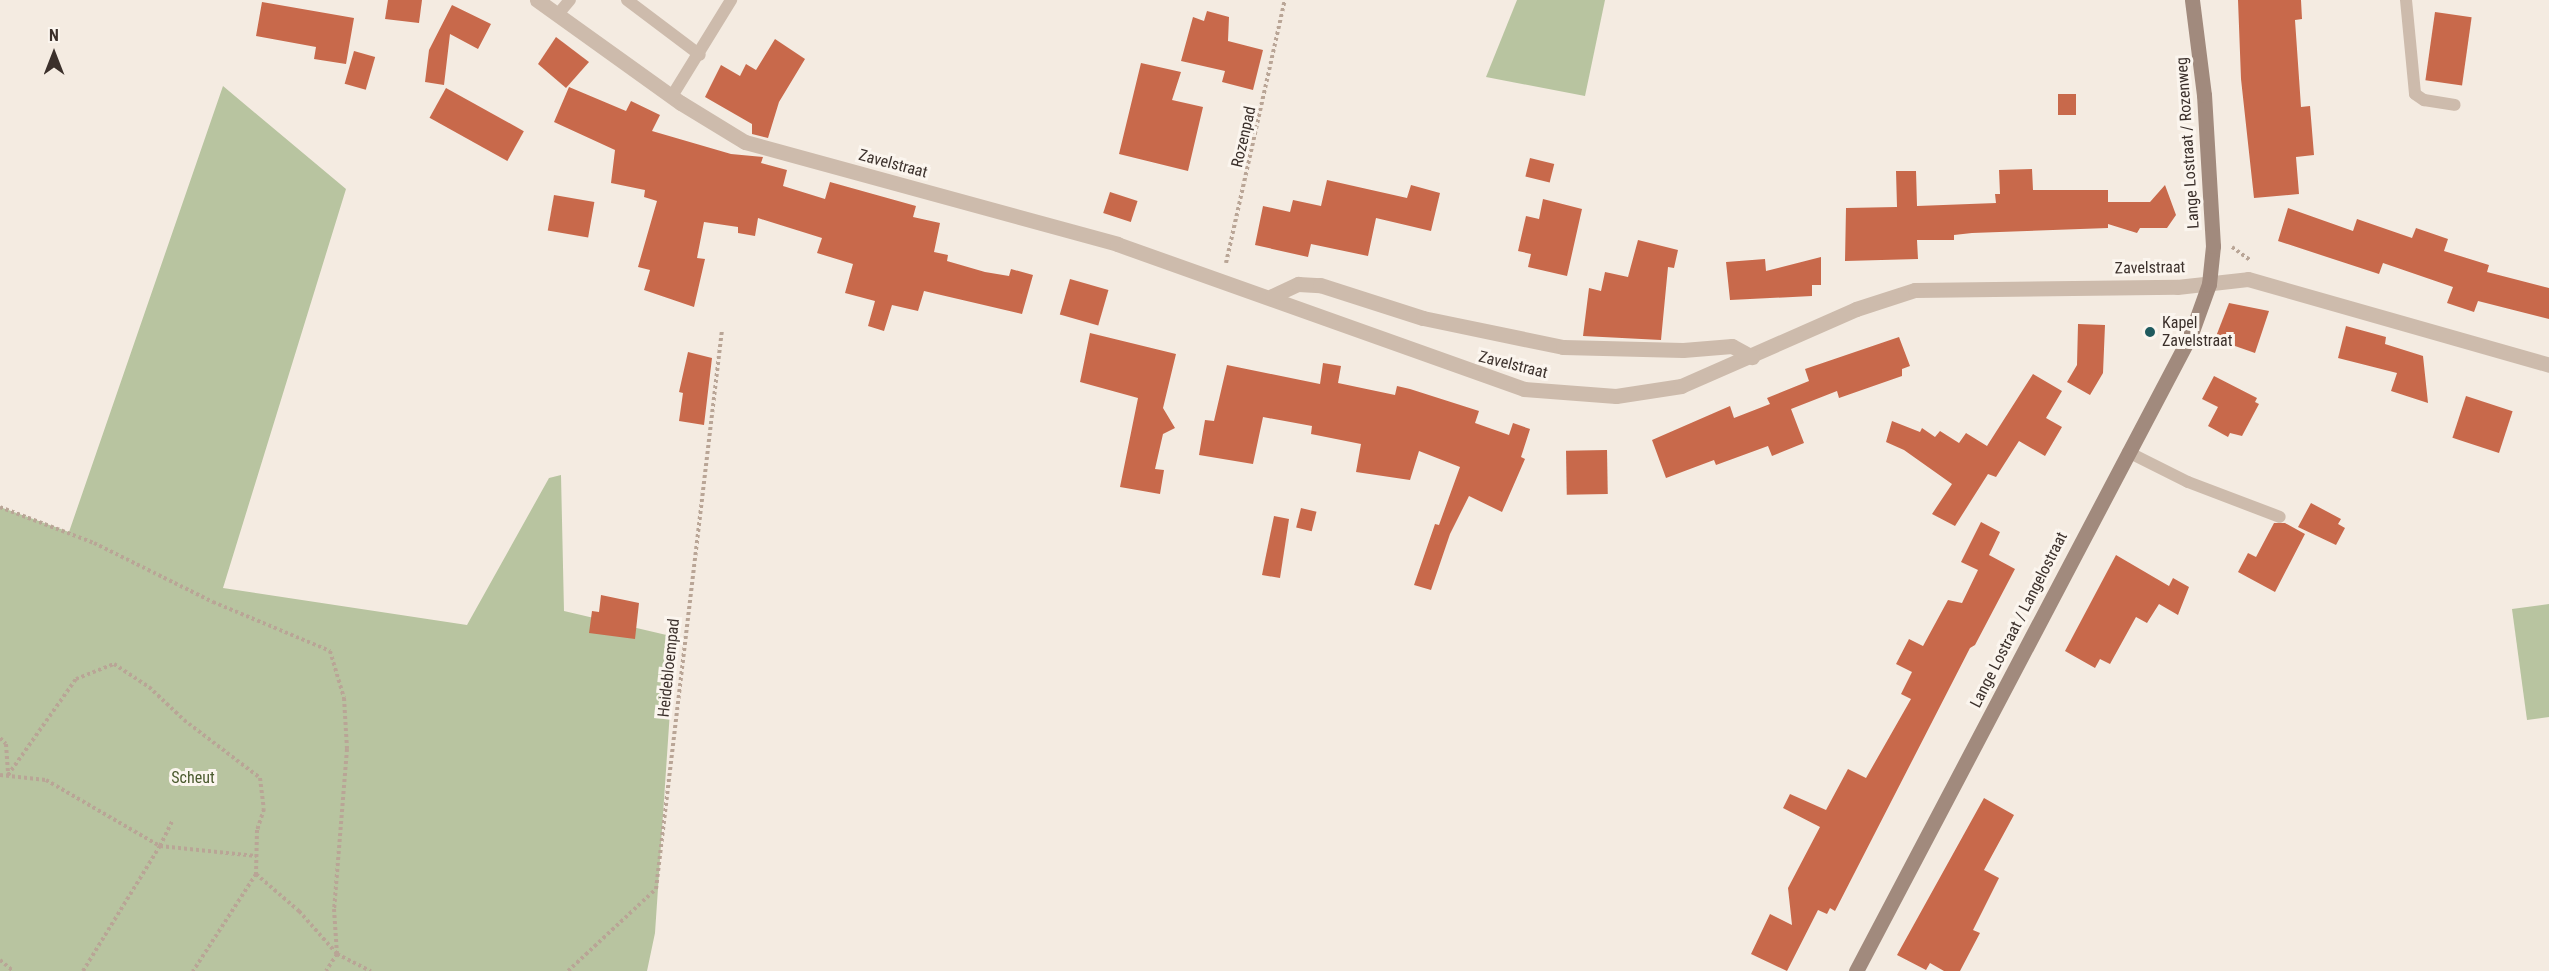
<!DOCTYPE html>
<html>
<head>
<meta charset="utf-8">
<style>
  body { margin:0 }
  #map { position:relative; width:2549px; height:971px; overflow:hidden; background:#f4ebe1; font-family:"Roboto Condensed",sans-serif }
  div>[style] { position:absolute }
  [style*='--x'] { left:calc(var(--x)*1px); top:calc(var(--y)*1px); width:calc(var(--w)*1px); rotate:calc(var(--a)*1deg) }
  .green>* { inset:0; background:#b8c4a0 }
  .building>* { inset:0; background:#c8694b; transform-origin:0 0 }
  .path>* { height:4px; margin-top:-2px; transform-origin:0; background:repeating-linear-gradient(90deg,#b9a596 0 3px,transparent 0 6px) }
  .lane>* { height:12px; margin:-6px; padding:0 6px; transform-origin:6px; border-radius:6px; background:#cdbbac }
  .street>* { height:15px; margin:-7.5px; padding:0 7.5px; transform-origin:7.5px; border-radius:7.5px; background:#cdbbac }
  .secondary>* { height:15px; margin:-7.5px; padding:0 7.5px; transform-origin:7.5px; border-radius:7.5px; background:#a18a7d }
  .dots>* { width:16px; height:16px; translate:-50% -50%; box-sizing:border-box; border:3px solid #fbf5ee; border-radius:50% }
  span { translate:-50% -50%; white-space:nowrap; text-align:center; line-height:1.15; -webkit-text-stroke:6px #fbf5ee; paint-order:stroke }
  .street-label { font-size:16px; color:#3b302b }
  .poi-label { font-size:16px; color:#3b302b }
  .left { translate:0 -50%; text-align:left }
  .park-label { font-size:16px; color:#4a5a2e }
  .north { position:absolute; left:24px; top:24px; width:60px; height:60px; -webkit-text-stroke:4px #fbf5ee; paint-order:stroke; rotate:0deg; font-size:16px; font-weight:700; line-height:24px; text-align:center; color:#3b302b }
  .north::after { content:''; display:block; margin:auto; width:21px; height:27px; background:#3b302b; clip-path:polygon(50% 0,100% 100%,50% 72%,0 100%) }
</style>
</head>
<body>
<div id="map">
  <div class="green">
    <div style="clip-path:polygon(1517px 0,1605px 0,1585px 96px,1486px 77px)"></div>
    <div style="clip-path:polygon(223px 86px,346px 189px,223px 588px,467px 625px,549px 478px,561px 475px,564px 611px,675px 637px,655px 933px,647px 971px,0 971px,0 507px,69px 532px)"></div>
    <div style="clip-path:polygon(2549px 604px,2549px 717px,2527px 720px,2512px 609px)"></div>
  </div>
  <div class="building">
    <div style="clip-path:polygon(388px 0,422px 0,419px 23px,385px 19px)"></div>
    <div style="clip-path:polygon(2238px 0,2301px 0,2302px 19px,2295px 20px,2301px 107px,2310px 106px,2314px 155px,2296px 157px,2299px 194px,2254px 198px,2241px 79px)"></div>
    <div style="clip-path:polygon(262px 2px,354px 18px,346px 64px,314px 59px,316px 47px,256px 36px)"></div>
    <div style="clip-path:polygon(452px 5px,491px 24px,478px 49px,450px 34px,444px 85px,425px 82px,429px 50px)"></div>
    <div style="clip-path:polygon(1207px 11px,1229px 17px,1228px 41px,1263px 50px,1253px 90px,1222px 82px,1225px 71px,1181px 61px,1193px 17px,1204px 21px)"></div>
    <div style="left:2435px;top:12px;width:37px;height:69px;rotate:8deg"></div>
    <div style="clip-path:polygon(556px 37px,589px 62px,566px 88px,538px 64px)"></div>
    <div style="clip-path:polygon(775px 39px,805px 59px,779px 102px,768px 138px,752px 134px,752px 124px,705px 97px,721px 65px,740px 76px,746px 64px,756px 70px)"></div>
    <div style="left:354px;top:51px;width:22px;height:34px;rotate:16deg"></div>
    <div style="clip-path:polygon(1141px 63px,1181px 72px,1172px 100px,1203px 107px,1188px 171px,1119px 154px)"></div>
    <div style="clip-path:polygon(569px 87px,626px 111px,631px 101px,660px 115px,652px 131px,731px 154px,763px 157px,761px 163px,787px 170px,783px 186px,825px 199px,830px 182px,916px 206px,913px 217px,940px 223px,934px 252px,948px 255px,947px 261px,985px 272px,1009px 276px,1011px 269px,1033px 275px,1022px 314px,924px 291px,918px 311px,892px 305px,884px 331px,868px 326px,875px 301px,845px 293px,853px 264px,817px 253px,822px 238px,758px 218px,755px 236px,738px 233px,738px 227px,704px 222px,697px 258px,705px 259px,694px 307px,644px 290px,650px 270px,638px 267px,657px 201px,644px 197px,645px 190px,611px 183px,615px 150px,554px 122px)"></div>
    <div style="left:446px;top:88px;width:89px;height:34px;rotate:29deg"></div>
    <div style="left:2058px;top:94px;width:18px;height:21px"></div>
    <div style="left:1530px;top:158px;width:25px;height:19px;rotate:14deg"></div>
    <div style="clip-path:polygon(2032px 169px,2033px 190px,2108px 190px,2108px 202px,2150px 202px,2165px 185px,2176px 215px,2167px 228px,2140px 228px,2137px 233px,2108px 224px,2108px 228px,1972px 233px,1954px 235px,1954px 240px,1917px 240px,1918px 259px,1845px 261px,1846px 208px,1897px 207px,1896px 171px,1916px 171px,1917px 206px,1996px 203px,1995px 194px,2000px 194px,1999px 170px)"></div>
    <div style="clip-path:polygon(1327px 180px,1407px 198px,1411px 185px,1440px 193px,1431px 231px,1376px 218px,1368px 256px,1311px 244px,1308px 257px,1255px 245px,1263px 206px,1290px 212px,1293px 200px,1321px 206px)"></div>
    <div style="left:1110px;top:192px;width:29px;height:22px;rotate:18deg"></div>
    <div style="left:554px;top:195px;width:41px;height:36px;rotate:10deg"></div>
    <div style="clip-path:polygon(1543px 199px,1582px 209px,1567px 276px,1528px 267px,1531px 254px,1518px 251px,1526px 216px,1539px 219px)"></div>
    <div style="clip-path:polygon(2288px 208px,2353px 231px,2357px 219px,2412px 238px,2416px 228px,2448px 239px,2444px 251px,2489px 265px,2487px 272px,2549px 288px,2549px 319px,2478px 301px,2474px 312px,2447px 303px,2453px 287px,2383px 263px,2379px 274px,2278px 241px)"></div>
    <div style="clip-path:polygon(1638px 240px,1678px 250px,1674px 268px,1668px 267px,1661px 340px,1583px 336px,1589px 288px,1601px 291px,1605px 272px,1628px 277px)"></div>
    <div style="clip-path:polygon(1821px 257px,1821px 285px,1812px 285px,1812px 296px,1730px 300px,1726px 262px,1765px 259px,1766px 271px)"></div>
    <div style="left:1070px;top:279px;width:40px;height:37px;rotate:16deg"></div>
    <div style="clip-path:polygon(2229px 303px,2269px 311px,2255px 353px,2215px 339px)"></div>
    <div style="clip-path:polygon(2078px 324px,2105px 325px,2103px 373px,2090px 395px,2067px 382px,2077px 365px)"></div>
    <div style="clip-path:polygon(2346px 326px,2386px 337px,2385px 344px,2423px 356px,2428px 403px,2391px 391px,2397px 373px,2338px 358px)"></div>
    <div style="clip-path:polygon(1090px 333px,1176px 354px,1163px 408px,1175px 428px,1163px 434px,1155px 469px,1164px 470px,1160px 494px,1120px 487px,1138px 398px,1080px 382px)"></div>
    <div style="clip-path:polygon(1899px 337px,1910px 366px,1902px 369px,1902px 376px,1839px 398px,1837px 391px,1791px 409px,1804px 443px,1772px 456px,1768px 446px,1716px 465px,1714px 460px,1666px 478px,1652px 440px,1730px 406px,1734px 418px,1770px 404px,1767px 398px,1809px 381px,1805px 369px)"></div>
    <div style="clip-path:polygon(688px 352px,712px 358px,704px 425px,679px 421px,683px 393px,679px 392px)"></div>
    <div style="clip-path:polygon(1323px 363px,1341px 366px,1338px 383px,1395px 395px,1397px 386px,1410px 389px,1479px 411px,1475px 423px,1509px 435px,1513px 423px,1530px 429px,1521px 457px,1525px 459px,1502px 512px,1469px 496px,1450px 534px,1431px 590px,1414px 585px,1435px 524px,1439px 525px,1460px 467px,1419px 451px,1410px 480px,1356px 472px,1361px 444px,1311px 434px,1312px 426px,1263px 417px,1253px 464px,1199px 455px,1205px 420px,1214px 421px,1227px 365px,1320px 384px)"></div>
    <div style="clip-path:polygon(2033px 374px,2062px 391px,2046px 418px,2062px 427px,2045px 456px,2019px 441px,1996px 477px,1988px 474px,1955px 526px,1932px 514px,1952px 484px,1904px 450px,1886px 442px,1892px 421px,1920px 432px,1922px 428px,1935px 437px,1940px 431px,1959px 443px,1966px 433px,1987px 446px)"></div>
    <div style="clip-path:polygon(2214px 376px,2257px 398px,2255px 402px,2259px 404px,2242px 436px,2230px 433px,2228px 437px,2208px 426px,2218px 407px,2202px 399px)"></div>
    <div style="left:2466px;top:396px;width:49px;height:44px;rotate:18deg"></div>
    <div style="left:1607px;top:450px;width:44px;height:41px;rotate:89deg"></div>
    <div style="clip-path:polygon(2311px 503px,2341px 519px,2338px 524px,2345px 528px,2336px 545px,2298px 527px)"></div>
    <div style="left:1301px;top:508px;width:16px;height:20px;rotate:14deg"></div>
    <div style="clip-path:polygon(1274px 516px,1289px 519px,1280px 578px,1262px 575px)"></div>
    <div style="clip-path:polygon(1981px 522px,2000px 532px,1989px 555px,2015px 569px,1975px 645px,1970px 648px,1835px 911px,1830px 908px,1827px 914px,1818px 910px,1787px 971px,1751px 954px,1770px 914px,1792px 925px,1788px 888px,1820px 827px,1783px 808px,1790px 794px,1826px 810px,1848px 769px,1866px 778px,1911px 699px,1901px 694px,1912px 672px,1896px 664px,1909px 639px,1923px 646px,1948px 600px,1962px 603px,1978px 570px,1961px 562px)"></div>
    <div style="clip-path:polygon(2274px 523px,2285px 523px,2305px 534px,2275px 592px,2238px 572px,2248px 553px,2256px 557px)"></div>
    <div style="clip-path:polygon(2116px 555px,2169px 586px,2173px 578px,2189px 587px,2178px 615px,2159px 604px,2147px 623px,2136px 617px,2110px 664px,2100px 659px,2095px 668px,2065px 651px)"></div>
    <div style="clip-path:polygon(601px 595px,639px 603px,635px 639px,589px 633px,592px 611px,599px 612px)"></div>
    <div style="clip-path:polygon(1984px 798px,2014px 815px,1984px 870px,1999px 878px,1973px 930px,1980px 933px,1960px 971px,1944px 971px,1930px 963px,1926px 970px,1897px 955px)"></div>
  </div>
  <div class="path">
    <div style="--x:2232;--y:247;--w:22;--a:36"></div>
    <div style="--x:1226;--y:263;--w:270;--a:-77.4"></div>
    <div style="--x:0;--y:507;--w:101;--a:21"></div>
    <div style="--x:94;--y:543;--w:133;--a:26.4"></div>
    <div style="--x:213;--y:602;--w:127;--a:22.7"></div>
    <div style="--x:330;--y:651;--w:49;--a:73.4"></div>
    <div style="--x:344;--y:698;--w:51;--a:86.6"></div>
    <div style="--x:347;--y:749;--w:161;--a:94.6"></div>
    <div style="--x:334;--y:909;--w:45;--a:86.2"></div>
    <div style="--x:337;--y:954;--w:20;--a:123"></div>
    <div style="--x:0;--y:738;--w:8;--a:45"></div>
    <div style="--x:6;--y:744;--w:31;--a:86"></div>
    <div style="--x:8;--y:775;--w:118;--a:-54.7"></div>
    <div style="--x:76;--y:679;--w:41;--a:-21.5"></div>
    <div style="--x:114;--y:664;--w:42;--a:33.3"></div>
    <div style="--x:149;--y:687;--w:48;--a:43.3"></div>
    <div style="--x:184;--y:720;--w:96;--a:37.3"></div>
    <div style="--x:260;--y:778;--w:31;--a:83"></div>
    <div style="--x:264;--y:809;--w:22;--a:108"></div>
    <div style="--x:257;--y:830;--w:44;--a:91.3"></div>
    <div style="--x:256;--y:874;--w:116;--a:123"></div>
    <div style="--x:0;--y:775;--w:46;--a:6.2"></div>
    <div style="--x:46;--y:780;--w:132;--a:30.1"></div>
    <div style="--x:160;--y:846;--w:97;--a:5.9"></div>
    <div style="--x:256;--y:874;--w:57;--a:40.7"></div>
    <div style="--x:299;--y:911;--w:57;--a:48.5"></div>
    <div style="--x:337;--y:954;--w:38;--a:27"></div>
    <div style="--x:0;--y:960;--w:17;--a:40"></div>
    <div style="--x:83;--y:971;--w:147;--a:-58.4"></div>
    <div style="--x:160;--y:846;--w:28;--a:-64"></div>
    <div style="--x:568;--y:971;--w:120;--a:-43"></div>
    <div style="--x:656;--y:889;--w:563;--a:-83.27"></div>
  </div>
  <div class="lane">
    <div style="--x:627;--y:0;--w:91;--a:37"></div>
    <div style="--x:2406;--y:0;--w:94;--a:84.5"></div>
    <div style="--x:2415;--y:94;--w:11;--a:34"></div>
    <div style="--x:2424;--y:100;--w:31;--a:9"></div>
    <div style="--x:559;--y:13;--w:17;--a:-50"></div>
    <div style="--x:672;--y:96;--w:113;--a:-58.4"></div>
    <div style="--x:2128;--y:452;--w:67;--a:26.6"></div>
    <div style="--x:2188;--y:482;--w:98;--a:20.8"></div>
  </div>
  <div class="street">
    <div style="--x:537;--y:0;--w:177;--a:35.6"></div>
    <div style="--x:681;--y:103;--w:75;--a:31.4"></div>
    <div style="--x:745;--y:142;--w:386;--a:15.3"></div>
    <div style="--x:1117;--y:244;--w:432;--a:19.6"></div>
    <div style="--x:1524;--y:389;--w:92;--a:4.4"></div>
    <div style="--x:1616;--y:396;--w:66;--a:-8.7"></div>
    <div style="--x:1681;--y:386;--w:191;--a:-23.7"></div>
    <div style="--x:1856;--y:309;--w:62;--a:-17.9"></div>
    <div style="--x:1915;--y:290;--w:262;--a:-0.7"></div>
    <div style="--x:2177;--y:287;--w:71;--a:-6.4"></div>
    <div style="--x:2248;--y:279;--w:313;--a:15.9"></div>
    <div style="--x:1272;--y:296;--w:29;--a:-25"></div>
    <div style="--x:1298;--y:284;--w:22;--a:3"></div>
    <div style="--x:1320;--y:285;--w:108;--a:17.8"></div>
    <div style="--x:1423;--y:318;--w:143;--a:11.7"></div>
    <div style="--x:1563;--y:347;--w:120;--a:1.4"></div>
    <div style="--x:1683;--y:350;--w:49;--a:-4.7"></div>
    <div style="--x:1732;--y:346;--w:23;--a:29"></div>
  </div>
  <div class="secondary">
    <div style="--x:1856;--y:971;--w:720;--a:-62.26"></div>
    <div style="--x:2191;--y:334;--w:53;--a:-70.2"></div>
    <div style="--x:2209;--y:284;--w:38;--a:-84"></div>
    <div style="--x:2213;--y:246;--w:151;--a:-93.4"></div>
    <div style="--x:2204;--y:95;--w:96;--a:-97.2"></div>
  </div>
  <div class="dots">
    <div style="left:2150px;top:332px;background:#1f5a5e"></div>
  </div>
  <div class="street-label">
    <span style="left:1244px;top:137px;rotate:-77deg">Rozenpad</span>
    <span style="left:2188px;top:143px;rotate:-94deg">Lange Lostraat / Rozenweg</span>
    <span style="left:893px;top:164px;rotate:15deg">Zavelstraat</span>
    <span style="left:2150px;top:268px;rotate:-1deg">Zavelstraat</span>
    <span style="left:1513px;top:365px;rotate:14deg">Zavelstraat</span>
    <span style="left:2019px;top:620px;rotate:-63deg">Lange Lostraat / Langelostraat</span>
    <span style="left:669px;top:668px;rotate:-84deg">Heidebloempad</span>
  </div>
  <div class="poi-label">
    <span class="left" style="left:2162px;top:332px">Kapel<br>Zavelstraat</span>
  </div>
  <div class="park-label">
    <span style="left:193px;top:778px">Scheut</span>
  </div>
  <div class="north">N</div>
</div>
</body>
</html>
